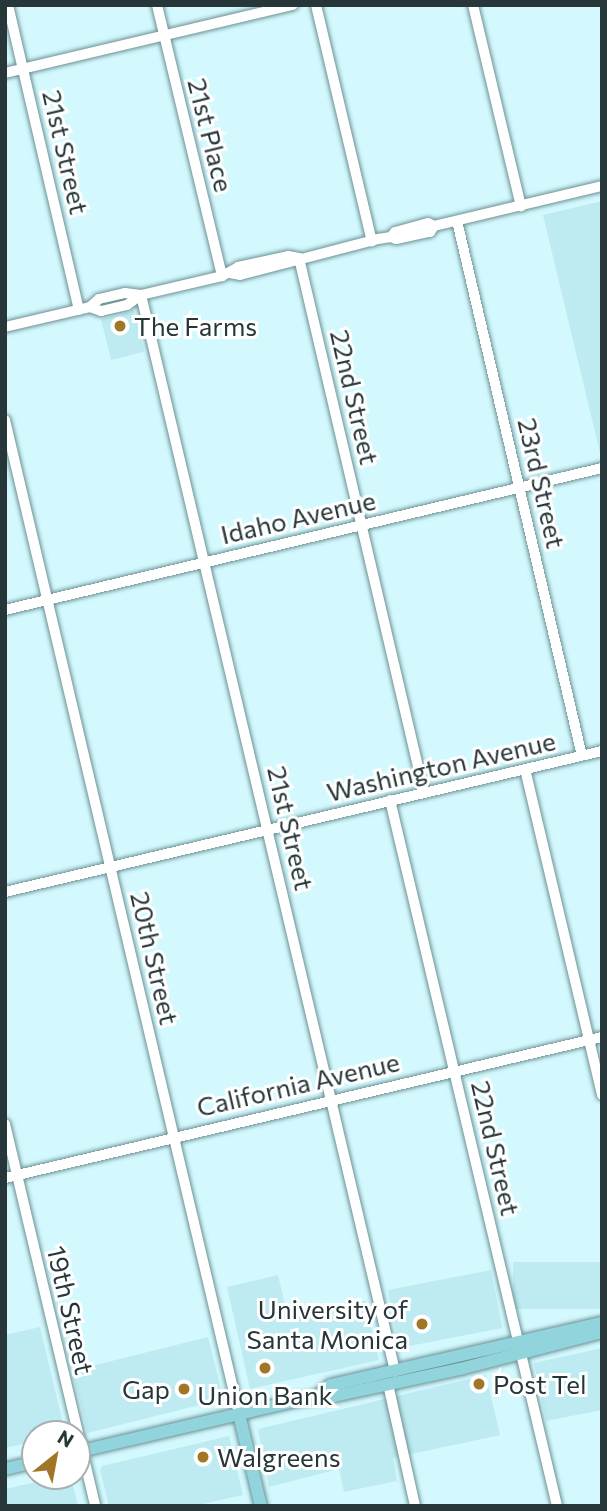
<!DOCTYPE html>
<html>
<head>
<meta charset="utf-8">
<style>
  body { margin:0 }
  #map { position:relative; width:607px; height:1511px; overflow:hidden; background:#d3f9fe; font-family:Commissioner,sans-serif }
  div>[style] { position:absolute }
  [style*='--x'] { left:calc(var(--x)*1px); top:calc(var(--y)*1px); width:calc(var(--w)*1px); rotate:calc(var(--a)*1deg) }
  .built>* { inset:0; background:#bdebf1; transform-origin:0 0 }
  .roads { filter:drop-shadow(0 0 2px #6d9094) drop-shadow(0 0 2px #6d9094) }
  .minor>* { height:10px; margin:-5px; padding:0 5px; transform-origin:5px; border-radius:5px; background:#fff }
  .major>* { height:12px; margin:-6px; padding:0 6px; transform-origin:6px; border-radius:6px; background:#91d4dc }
  .dots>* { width:19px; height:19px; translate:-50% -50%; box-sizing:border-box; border:4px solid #fff; border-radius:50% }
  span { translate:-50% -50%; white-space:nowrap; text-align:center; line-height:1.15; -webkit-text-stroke:6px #fff; paint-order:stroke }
  .street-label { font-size:26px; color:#273638 }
  .poi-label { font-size:26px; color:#273638 }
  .left { translate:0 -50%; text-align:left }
  .right { translate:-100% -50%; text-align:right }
  .frame { position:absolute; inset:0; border:7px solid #273638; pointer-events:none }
  .north { position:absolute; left:21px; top:1420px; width:70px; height:70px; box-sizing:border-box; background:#fff; border:2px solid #a9afaf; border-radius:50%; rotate:31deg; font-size:19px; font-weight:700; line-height:28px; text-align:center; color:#273638 }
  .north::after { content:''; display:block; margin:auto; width:24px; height:32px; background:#a17626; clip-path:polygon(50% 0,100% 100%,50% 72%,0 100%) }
</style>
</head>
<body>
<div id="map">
  <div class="built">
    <div style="clip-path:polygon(602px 201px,602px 452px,600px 453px,543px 215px)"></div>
    <div style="left:134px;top:311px;width:42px;height:34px;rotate:76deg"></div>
    <div style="left:602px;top:1262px;width:47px;height:89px;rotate:90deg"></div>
    <div style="left:491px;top:1270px;width:59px;height:105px;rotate:79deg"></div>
    <div style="clip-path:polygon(278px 1275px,288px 1318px,365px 1301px,379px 1360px,250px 1389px,227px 1287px)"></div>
    <div style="clip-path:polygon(40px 1327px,65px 1432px,35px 1434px,35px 1441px,5px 1448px,5px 1335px)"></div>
    <div style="left:208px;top:1337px;width:64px;height:140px;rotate:76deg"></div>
    <div style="clip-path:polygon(602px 1348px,602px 1410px,546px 1421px,534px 1363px)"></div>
    <div style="clip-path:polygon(486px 1375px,500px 1435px,393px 1458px,397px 1481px,344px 1492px,339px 1469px,269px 1487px,258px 1429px)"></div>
    <div style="clip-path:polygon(229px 1436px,243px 1495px,194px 1506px,109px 1506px,100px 1470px,102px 1466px)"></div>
    <div style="clip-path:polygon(62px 1476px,71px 1476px,78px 1506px,5px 1506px,5px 1489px)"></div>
  </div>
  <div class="roads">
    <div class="minor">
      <div style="--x:8;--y:5;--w:313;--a:76.9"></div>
      <div style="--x:157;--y:5;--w:279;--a:76.5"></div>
      <div style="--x:316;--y:5;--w:243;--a:76.7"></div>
      <div style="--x:473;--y:5;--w:207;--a:76.6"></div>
      <div style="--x:5;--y:73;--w:296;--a:-13.3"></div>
      <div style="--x:457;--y:221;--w:549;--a:76.85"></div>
      <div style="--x:391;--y:237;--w:6;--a:-51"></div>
      <div style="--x:395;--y:232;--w:34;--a:-15"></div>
      <div style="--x:428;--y:223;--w:7;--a:27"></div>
      <div style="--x:299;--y:258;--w:548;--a:76.83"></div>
      <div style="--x:230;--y:273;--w:10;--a:11"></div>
      <div style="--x:240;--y:275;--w:143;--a:-14.6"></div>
      <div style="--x:378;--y:239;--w:13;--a:-9"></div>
      <div style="--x:391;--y:237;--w:5;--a:22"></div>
      <div style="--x:396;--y:239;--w:35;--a:-12"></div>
      <div style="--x:430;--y:232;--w:7;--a:-56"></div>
      <div style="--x:434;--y:226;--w:173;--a:-13.4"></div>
      <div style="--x:141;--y:295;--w:1106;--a:76.72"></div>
      <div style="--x:90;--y:307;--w:12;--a:20"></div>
      <div style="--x:101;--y:311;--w:27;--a:-13"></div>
      <div style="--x:127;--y:305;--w:17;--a:-36"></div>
      <div style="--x:5;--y:327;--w:87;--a:-13.2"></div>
      <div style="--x:90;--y:307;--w:12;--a:-42"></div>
      <div style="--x:99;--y:299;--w:27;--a:-13"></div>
      <div style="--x:125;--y:293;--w:16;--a:7"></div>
      <div style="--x:141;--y:295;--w:83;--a:-13.2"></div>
      <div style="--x:222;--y:276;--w:18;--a:-29"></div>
      <div style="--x:238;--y:267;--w:51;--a:-12.4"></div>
      <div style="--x:288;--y:256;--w:11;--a:10"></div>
      <div style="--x:5;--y:420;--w:1021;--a:76.75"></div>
      <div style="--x:5;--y:610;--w:614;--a:-13.38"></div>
      <div style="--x:525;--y:769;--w:335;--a:76.7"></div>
      <div style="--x:390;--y:800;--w:725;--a:76.69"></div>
      <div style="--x:5;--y:892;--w:613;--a:-13.29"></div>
      <div style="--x:5;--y:1124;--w:392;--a:76.7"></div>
      <div style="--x:5;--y:1178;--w:613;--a:-13.29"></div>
      <div style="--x:388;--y:1384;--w:125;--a:77.5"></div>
    </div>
    <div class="major">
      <div style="--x:317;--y:1396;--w:18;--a:-38"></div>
      <div style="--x:331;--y:1385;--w:278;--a:-12.9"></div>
      <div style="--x:239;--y:1414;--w:95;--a:76.6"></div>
      <div style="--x:77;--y:1452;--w:228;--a:-13.2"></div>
      <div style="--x:299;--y:1400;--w:35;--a:-7"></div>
      <div style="--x:334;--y:1396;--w:129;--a:-12.1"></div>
      <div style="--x:460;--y:1369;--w:147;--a:-14.6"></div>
      <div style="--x:5;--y:1469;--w:31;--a:-13"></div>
    </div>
  </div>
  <div class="dots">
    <div style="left:120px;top:326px;background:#a17626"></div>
    <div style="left:422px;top:1324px;background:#a17626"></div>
    <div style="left:265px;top:1368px;background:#a17626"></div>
    <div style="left:479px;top:1384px;background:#a17626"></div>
    <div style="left:184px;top:1389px;background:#a17626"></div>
    <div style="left:203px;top:1457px;background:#a17626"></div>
  </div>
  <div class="street-label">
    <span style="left:211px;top:135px;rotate:76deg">21st Place</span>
    <span style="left:66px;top:152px;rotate:77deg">21st Street</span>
    <span style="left:355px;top:397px;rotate:77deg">22nd Street</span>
    <span style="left:542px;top:483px;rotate:77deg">23rd Street</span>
    <span style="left:298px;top:517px;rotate:-13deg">Idaho Avenue</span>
    <span style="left:441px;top:766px;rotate:-13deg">Washington Avenue</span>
    <span style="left:291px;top:828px;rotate:77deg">21st Street</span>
    <span style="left:155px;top:958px;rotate:77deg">20th Street</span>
    <span style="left:298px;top:1084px;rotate:-13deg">California Avenue</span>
    <span style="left:496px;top:1148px;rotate:77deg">22nd Street</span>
    <span style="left:71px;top:1310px;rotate:77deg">19th Street</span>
  </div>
  <div class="poi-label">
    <span class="left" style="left:134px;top:326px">The Farms</span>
    <span class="right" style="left:408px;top:1324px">University of<br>Santa Monica</span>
    <span class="left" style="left:493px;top:1384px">Post Tel</span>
    <span class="right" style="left:170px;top:1389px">Gap</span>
    <span style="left:265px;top:1395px">Union Bank</span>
    <span class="left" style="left:217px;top:1457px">Walgreens</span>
  </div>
  <div class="frame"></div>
  <div class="north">N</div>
</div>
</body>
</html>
